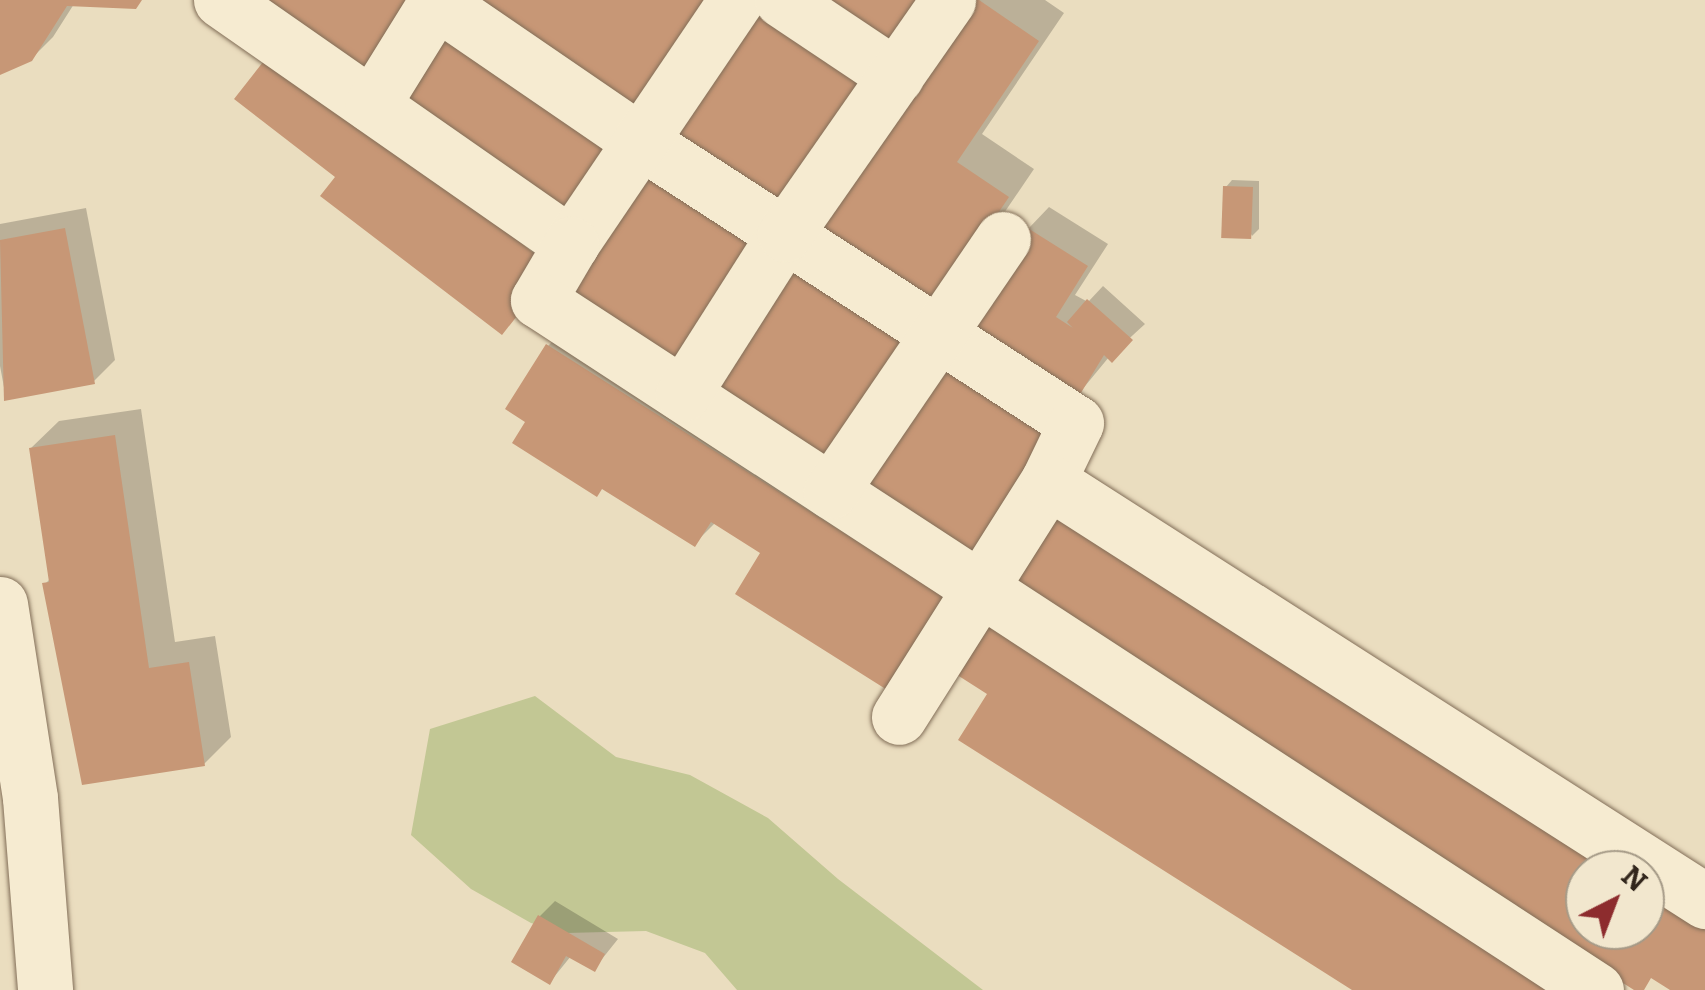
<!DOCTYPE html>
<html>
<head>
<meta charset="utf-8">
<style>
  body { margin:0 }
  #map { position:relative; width:1705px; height:990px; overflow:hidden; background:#eaddbf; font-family:Bitter,serif }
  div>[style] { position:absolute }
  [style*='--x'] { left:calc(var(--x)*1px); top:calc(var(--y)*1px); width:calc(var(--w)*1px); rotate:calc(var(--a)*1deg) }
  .green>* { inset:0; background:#c2c794 }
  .shadow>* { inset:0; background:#0003 }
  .building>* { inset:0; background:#c79776; transform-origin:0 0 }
  .roads { filter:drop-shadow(0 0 2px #826e58) drop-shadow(0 0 2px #826e58) }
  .minor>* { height:55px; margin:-27.5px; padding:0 27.5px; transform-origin:27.5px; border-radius:27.5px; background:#f6ebd1 }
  span { translate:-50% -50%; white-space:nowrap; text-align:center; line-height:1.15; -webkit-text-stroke:9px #f2e7ce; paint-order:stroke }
  .north { position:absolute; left:1565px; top:850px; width:100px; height:100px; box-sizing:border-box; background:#f2e7ce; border:2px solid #a59a87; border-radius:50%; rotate:42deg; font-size:28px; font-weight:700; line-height:40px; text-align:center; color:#32261c }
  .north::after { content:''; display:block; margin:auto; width:35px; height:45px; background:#8d2c2e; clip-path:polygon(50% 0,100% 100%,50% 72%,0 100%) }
</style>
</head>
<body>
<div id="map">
  <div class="green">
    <div style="clip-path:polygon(535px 696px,616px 757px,690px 775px,768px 818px,838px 879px,983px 990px,737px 990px,705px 953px,646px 931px,566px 933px,531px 923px,471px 889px,411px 835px,430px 729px)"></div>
  </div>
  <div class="shadow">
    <div style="clip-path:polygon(0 0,141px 0,74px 4px,53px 37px,31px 59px,0 72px)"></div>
    <div style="clip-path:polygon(974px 0,1045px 0,1064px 13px,982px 134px,1034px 169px,955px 285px,935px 304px)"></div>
    <div style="clip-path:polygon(1232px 180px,1259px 181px,1259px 229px,1252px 236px,1226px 187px)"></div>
    <div style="clip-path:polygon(1049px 207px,1108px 244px,1075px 295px,1088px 302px,1103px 286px,1145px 324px,1109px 357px,1076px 397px,966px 566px,764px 553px,716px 522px,694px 544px,528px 421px,548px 346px,575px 319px,1028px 229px)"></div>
    <div style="clip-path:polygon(86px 208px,115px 360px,93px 382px,6px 398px,0 366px,0 224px)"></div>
    <div style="clip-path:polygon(141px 409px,175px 642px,215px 636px,231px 737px,204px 764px,45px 584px,51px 578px,31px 448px,59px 421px)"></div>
    <div style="clip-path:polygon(555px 901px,618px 939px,594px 969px,571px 956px,550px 982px,514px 961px,540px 916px)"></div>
  </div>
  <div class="building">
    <div style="clip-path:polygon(0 0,142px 0,136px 9px,67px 6px,32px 61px,0 75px)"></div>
    <div style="clip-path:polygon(240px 0,412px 0,364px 85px)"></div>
    <div style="clip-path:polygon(464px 0,714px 0,634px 117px)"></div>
    <div style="clip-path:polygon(817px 0,927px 0,891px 52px)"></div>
    <div style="clip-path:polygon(971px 0,979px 0,1039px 41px,957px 162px,1009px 197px,929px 315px,811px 234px)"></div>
    <div style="left:758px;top:4px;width:141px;height:163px;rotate:34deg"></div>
    <div style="left:448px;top:25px;width:207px;height:97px;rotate:34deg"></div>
    <div style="clip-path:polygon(274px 48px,554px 269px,502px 335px,320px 196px,335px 177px,234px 99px)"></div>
    <div style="left:653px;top:163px;width:142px;height:163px;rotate:34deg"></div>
    <div style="left:1223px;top:186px;width:30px;height:52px;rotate:2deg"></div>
    <div style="clip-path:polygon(1026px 227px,1088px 266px,1056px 317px,1073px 328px,1067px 322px,1087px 299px,1133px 340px,1112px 363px,1104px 355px,1076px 401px,962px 328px)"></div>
    <div style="clip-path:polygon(65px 228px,95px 384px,4px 401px,0 240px)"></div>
    <div style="left:794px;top:253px;width:142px;height:164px;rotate:34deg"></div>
    <div style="clip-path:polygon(546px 344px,951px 601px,892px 693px,735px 594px,760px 553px,711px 522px,695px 547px,602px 489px,597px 497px,512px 443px,525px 422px,505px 409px)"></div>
    <div style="left:944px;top:352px;width:142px;height:163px;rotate:34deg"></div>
    <div style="clip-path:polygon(115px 435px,149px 668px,189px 662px,205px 766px,82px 785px,42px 583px,49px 582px,29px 448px)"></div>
    <div style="clip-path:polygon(1047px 510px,1613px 870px,1585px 870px,1585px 930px,1645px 930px,1645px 891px,1705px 929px,1705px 990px,1670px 990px,1651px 978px,1644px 990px,1634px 990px,999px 585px)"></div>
    <div style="clip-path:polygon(984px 618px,1571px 990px,1352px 990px,958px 740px,987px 694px,951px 671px)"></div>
    <div style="clip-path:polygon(538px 915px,605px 954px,595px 972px,566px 956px,550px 985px,511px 962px)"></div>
  </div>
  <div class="roads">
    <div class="minor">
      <div style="--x:221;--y:0;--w:427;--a:34.9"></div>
      <div style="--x:434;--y:0;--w:250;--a:34.4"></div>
      <div style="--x:640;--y:141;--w:519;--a:32.89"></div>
      <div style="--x:1076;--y:423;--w:64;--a:115.8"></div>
      <div style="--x:1048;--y:481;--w:279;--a:122.3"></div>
      <div style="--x:736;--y:0;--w:295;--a:124.1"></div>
      <div style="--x:571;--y:244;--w:65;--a:120.5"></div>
      <div style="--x:538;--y:300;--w:1263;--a:33.11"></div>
      <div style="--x:782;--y:0;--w:137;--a:33.7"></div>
      <div style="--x:372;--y:105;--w:123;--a:-58.2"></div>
      <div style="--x:683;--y:394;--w:190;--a:-57.5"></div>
      <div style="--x:785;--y:234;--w:285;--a:-55.1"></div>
      <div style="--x:1048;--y:481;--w:780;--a:32.59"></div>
      <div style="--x:831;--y:491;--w:305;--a:-55.7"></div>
      <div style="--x:0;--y:604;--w:196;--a:81.2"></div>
      <div style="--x:30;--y:798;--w:193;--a:85.5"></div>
    </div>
  </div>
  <div class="north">N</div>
</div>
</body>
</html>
